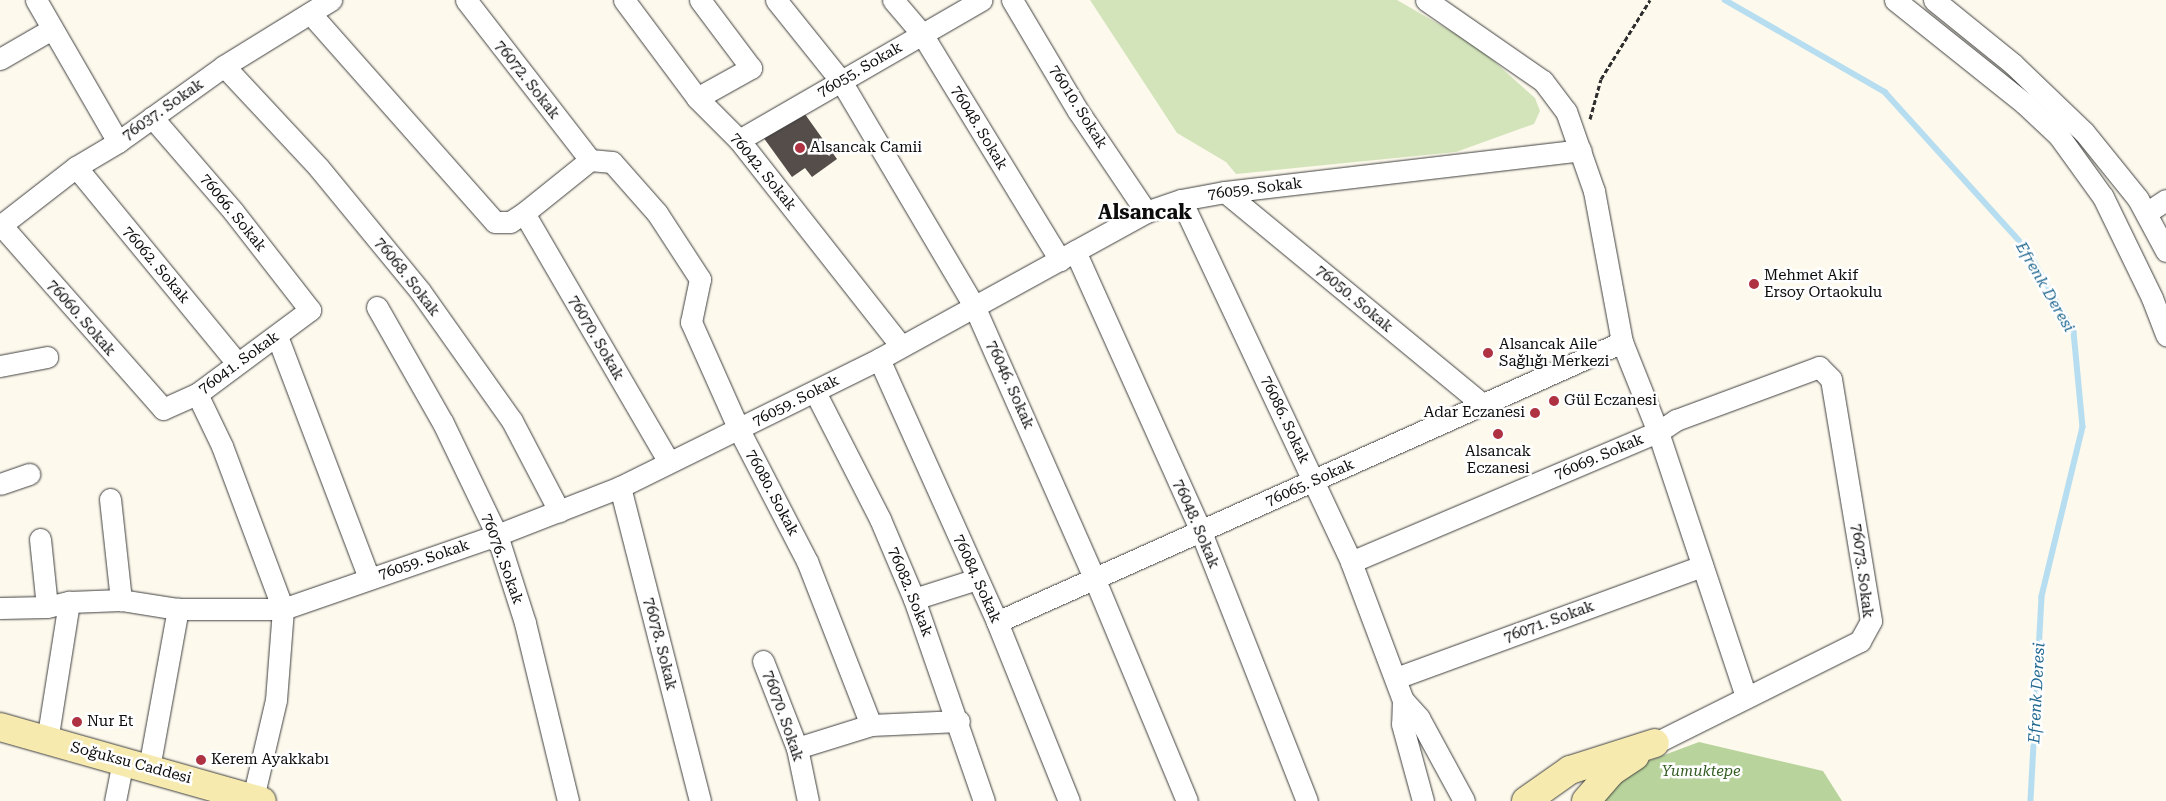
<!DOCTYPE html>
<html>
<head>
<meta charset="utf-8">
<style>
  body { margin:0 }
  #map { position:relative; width:2166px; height:801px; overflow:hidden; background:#fdf9ed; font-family:"Roboto Serif",serif }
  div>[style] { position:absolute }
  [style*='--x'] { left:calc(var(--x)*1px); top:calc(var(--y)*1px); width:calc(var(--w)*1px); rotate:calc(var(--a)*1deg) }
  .green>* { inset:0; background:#d3e4bb }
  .forest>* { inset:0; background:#b8d39b }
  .stream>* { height:5.5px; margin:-2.75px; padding:0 2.75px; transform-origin:2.75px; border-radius:2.75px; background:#b7def0 }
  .building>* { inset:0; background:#544d4a }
  .path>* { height:3px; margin-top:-1.5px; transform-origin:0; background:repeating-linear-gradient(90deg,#2e2e2e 0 5px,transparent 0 7.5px) }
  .roads { filter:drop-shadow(0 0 1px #3f3f3f) drop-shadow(0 0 1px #3f3f3f) }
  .street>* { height:21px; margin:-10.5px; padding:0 10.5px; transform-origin:10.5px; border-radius:10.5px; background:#fff }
  .secondary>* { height:28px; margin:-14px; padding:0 14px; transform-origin:14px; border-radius:14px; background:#f7eaaf }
  .dots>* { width:14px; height:14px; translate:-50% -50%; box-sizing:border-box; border:2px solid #fff; border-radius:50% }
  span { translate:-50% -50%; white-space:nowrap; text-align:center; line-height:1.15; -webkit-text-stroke:5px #fff; paint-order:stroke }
  .street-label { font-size:15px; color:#0c0c0c }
  .poi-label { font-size:15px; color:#0c0c0c }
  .left { translate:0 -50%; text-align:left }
  .right { translate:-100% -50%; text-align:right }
  .park-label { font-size:15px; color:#335d23; font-style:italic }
  .water-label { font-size:16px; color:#226991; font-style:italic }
  .district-label { font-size:20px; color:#0c0c0c; font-weight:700 }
</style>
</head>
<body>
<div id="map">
  <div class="green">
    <div style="clip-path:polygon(1090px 0,1397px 0,1477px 46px,1535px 98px,1540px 111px,1534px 124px,1456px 152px,1236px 174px,1226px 162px,1177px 133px)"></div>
  </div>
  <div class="forest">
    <div style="clip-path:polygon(1699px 742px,1823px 771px,1842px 801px,1598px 801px,1624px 770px)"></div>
  </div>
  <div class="stream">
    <div style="--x:1725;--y:0;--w:185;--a:29.9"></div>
    <div style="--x:1885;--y:92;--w:212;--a:47.9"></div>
    <div style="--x:2027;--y:249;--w:95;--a:60.5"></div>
    <div style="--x:2074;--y:332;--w:95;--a:84.6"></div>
    <div style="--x:2083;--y:427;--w:175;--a:103.6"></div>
    <div style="--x:2042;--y:597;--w:204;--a:93.1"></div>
  </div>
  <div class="building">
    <div style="clip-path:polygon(802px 110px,837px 159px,812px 177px,805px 168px,792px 177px,763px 137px)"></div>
  </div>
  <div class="path">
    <div style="--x:1590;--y:119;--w:41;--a:-74.6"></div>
    <div style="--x:1601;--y:79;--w:93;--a:-58.2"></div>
  </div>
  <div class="roads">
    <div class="street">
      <div style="--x:36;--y:0;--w:164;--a:60"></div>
      <div style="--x:466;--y:0;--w:202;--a:52.2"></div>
      <div style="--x:624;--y:0;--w:122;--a:53.3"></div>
      <div style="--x:697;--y:98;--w:59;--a:45"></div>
      <div style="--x:739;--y:140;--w:262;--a:51.8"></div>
      <div style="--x:776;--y:0;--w:104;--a:51.3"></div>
      <div style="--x:841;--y:81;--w:264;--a:59.4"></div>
      <div style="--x:975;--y:308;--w:297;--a:66.2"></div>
      <div style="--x:1095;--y:580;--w:239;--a:67.4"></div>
      <div style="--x:893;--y:0;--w:45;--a:49.5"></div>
      <div style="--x:922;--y:34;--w:265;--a:58.6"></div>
      <div style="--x:1012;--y:0;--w:129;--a:59.3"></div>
      <div style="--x:1078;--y:111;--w:122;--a:56"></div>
      <div style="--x:1426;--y:0;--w:142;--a:34.7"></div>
      <div style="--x:1543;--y:81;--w:38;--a:53"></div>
      <div style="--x:1566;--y:111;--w:85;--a:70.7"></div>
      <div style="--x:1594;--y:191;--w:154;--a:79.5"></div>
      <div style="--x:1622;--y:342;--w:97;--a:68.2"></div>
      <div style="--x:1658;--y:432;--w:279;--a:71.6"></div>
      <div style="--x:1895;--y:0;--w:165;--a:38.6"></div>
      <div style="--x:2024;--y:103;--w:48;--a:43.3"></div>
      <div style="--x:2059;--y:136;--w:75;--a:54.2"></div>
      <div style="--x:2103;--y:197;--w:112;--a:64.1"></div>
      <div style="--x:2152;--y:298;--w:40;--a:69"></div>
      <div style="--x:1934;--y:0;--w:102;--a:39"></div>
      <div style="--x:2013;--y:64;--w:98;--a:43.8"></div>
      <div style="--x:2084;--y:132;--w:86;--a:51.1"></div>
      <div style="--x:2138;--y:199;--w:59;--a:61.7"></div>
      <div style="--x:310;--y:13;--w:279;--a:48.5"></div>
      <div style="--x:495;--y:222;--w:15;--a:0"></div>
      <div style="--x:510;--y:222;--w:17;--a:-33"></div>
      <div style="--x:524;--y:213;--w:85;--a:-38.8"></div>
      <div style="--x:0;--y:59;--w:60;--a:-30"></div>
      <div style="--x:224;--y:66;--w:139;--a:47"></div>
      <div style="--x:319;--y:168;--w:159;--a:50.6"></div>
      <div style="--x:420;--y:291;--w:159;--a:54.7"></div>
      <div style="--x:512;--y:421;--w:102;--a:62.4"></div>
      <div style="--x:697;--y:98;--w:62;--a:-29.1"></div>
      <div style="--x:751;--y:68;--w:85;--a:-126.9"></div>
      <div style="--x:739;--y:140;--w:280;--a:-30"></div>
      <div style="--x:590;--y:160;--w:22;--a:5"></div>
      <div style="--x:612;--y:162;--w:68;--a:48.6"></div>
      <div style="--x:657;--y:213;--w:79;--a:56.9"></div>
      <div style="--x:700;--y:279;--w:44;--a:101.8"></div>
      <div style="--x:691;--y:322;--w:118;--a:66"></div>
      <div style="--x:739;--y:430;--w:148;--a:62.6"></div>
      <div style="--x:807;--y:561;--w:176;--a:68.7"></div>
      <div style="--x:76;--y:167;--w:254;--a:50.6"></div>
      <div style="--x:1225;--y:192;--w:335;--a:39.5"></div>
      <div style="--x:1181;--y:200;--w:400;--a:64.8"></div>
      <div style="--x:1351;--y:562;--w:147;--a:69.4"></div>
      <div style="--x:1403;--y:700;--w:24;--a:92"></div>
      <div style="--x:1402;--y:724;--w:80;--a:74.7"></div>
      <div style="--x:524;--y:213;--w:288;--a:59.8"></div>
      <div style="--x:2146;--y:213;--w:24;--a:-33"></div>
      <div style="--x:1;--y:225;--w:245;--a:48.6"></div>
      <div style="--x:163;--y:409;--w:37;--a:-24"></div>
      <div style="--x:197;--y:394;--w:141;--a:-36.6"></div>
      <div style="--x:310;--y:310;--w:125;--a:-127.9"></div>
      <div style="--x:233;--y:211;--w:124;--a:-130.8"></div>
      <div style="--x:0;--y:226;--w:96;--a:-37.8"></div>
      <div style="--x:76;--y:167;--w:49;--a:-30.8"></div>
      <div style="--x:118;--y:142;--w:130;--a:-35.6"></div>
      <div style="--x:224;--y:66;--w:126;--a:-31.7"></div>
      <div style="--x:1075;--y:251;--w:308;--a:65.8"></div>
      <div style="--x:1201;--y:532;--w:289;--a:68.5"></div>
      <div style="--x:377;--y:307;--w:133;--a:60.4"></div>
      <div style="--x:443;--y:423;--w:124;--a:64.3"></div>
      <div style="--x:497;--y:535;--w:92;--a:72.3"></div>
      <div style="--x:525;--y:623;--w:183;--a:76.4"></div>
      <div style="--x:277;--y:336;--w:259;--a:69.2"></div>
      <div style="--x:879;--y:359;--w:288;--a:65.8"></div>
      <div style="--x:997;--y:622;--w:193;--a:68.1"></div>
      <div style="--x:0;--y:366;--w:48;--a:-10.8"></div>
      <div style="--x:815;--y:392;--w:143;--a:62.9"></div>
      <div style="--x:880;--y:519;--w:87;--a:67"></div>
      <div style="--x:914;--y:599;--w:214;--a:70.9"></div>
      <div style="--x:197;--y:394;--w:58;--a:64.3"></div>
      <div style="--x:222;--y:446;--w:174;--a:69.5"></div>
      <div style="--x:283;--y:609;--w:91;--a:94.4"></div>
      <div style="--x:276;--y:700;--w:101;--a:103.2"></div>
      <div style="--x:0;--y:484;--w:31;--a:-19"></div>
      <div style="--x:620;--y:487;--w:324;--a:75.7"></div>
      <div style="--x:110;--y:499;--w:102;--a:83.8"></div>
      <div style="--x:40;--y:539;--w:68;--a:84.1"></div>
      <div style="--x:1351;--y:562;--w:333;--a:-23"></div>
      <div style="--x:1658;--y:432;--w:22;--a:-34"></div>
      <div style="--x:1676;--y:420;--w:153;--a:-20.3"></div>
      <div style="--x:1819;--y:367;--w:17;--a:45"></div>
      <div style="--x:1831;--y:379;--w:245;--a:80.6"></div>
      <div style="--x:1871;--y:621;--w:23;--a:119"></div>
      <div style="--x:1860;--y:641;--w:229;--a:153.5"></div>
      <div style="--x:914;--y:599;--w:66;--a:-17.6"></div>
      <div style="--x:0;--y:608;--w:47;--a:-1.2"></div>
      <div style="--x:47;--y:607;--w:23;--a:-13"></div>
      <div style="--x:69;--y:602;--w:52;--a:-2.2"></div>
      <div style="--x:121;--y:600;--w:58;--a:9"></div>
      <div style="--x:178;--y:609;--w:105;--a:0"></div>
      <div style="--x:283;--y:609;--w:226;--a:-19.1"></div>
      <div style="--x:497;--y:535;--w:132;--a:-21.3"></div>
      <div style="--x:620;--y:487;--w:289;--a:-26.3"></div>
      <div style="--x:879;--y:359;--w:305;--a:-28.8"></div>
      <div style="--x:1146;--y:212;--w:37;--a:-19"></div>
      <div style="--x:1181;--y:200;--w:45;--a:-10.3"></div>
      <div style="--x:1225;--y:192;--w:358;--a:-6.7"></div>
      <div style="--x:997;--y:622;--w:685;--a:-24.13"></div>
      <div style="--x:763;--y:661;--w:93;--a:68.7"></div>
      <div style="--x:797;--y:748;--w:54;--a:78.3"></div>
      <div style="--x:1396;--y:678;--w:326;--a:-20.1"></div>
      <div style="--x:1403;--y:700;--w:24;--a:48"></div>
      <div style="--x:1419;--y:718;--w:94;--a:61.5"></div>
      <div style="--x:47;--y:741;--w:141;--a:-81"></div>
      <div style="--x:797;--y:748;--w:77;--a:-17.3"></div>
      <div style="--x:871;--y:725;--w:88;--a:-2.6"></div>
      <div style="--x:149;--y:768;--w:162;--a:-79.7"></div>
      <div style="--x:115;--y:801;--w:41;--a:-78.7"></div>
    </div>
    <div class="secondary">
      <div style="--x:0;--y:727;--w:272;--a:15.8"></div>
      <div style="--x:1526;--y:801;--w:54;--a:-35.2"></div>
      <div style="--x:1570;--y:770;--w:89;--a:-17.6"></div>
      <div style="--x:1586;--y:801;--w:38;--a:-49"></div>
      <div style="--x:1611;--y:772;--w:29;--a:-34"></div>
    </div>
  </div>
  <div class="dots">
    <div style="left:800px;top:148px;background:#ae3241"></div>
    <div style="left:1754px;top:284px;background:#ae3241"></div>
    <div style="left:1488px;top:353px;background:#ae3241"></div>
    <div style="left:1554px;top:401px;background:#ae3241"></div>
    <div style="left:1535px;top:413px;background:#ae3241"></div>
    <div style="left:1498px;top:434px;background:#ae3241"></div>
    <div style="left:77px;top:722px;background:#ae3241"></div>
    <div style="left:201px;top:760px;background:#ae3241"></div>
  </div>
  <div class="street-label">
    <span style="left:860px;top:70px;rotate:-30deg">76055. Sokak</span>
    <span style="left:527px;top:80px;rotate:52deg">76072. Sokak</span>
    <span style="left:1078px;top:107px;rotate:58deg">76010. Sokak</span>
    <span style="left:163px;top:110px;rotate:-35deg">76037. Sokak</span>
    <span style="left:979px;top:128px;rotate:59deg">76048. Sokak</span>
    <span style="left:763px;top:172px;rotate:51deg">76042. Sokak</span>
    <span style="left:1255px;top:189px;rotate:-7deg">76059. Sokak</span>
    <span style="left:233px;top:213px;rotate:51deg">76066. Sokak</span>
    <span style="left:156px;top:265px;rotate:50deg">76062. Sokak</span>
    <span style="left:407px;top:277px;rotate:52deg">76068. Sokak</span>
    <span style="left:1354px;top:299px;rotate:40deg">76050. Sokak</span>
    <span style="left:81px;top:318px;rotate:49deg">76060. Sokak</span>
    <span style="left:596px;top:338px;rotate:60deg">76070. Sokak</span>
    <span style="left:239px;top:363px;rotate:-36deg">76041. Sokak</span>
    <span style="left:1010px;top:385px;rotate:66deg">76046. Sokak</span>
    <span style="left:796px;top:401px;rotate:-27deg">76059. Sokak</span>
    <span style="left:1285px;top:420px;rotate:65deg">76086. Sokak</span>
    <span style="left:1599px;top:457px;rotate:-23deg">76069. Sokak</span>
    <span style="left:1310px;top:483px;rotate:-24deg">76065. Sokak</span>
    <span style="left:772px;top:493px;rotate:62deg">76080. Sokak</span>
    <span style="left:1196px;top:524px;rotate:67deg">76048. Sokak</span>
    <span style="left:502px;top:559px;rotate:70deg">76076. Sokak</span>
    <span style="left:424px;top:560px;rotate:-19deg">76059. Sokak</span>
    <span style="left:1862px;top:571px;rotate:83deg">76073. Sokak</span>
    <span style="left:977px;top:579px;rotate:66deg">76084. Sokak</span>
    <span style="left:910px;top:592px;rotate:68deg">76082. Sokak</span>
    <span style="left:1549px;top:622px;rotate:-20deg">76071. Sokak</span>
    <span style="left:660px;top:644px;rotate:76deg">76078. Sokak</span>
    <span style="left:783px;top:716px;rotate:71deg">76070. Sokak</span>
    <span style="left:131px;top:763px;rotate:15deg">Soğuksu Caddesi</span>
  </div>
  <div class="poi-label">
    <span class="left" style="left:810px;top:148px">Alsancak Camii</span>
    <span class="left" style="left:1764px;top:284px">Mehmet Akif<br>Ersoy Ortaokulu</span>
    <span class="left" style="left:1499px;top:353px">Alsancak Aile<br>Sağlığı Merkezi</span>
    <span class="left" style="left:1564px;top:401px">Gül Eczanesi</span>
    <span class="right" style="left:1525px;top:413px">Adar Eczanesi</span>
    <span style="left:1498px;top:460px">Alsancak<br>Eczanesi</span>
    <span class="left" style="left:87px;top:722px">Nur Et</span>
    <span class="left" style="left:211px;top:760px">Kerem Ayakkabı</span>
  </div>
  <div class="park-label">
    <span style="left:1701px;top:772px">Yumuktepe</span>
  </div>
  <div class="water-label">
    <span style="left:2045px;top:287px;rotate:60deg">Efrenk Deresi</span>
    <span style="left:2037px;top:693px;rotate:-87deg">Efrenk Deresi</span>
  </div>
  <div class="district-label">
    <span style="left:1145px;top:212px">Alsancak</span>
  </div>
</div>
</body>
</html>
